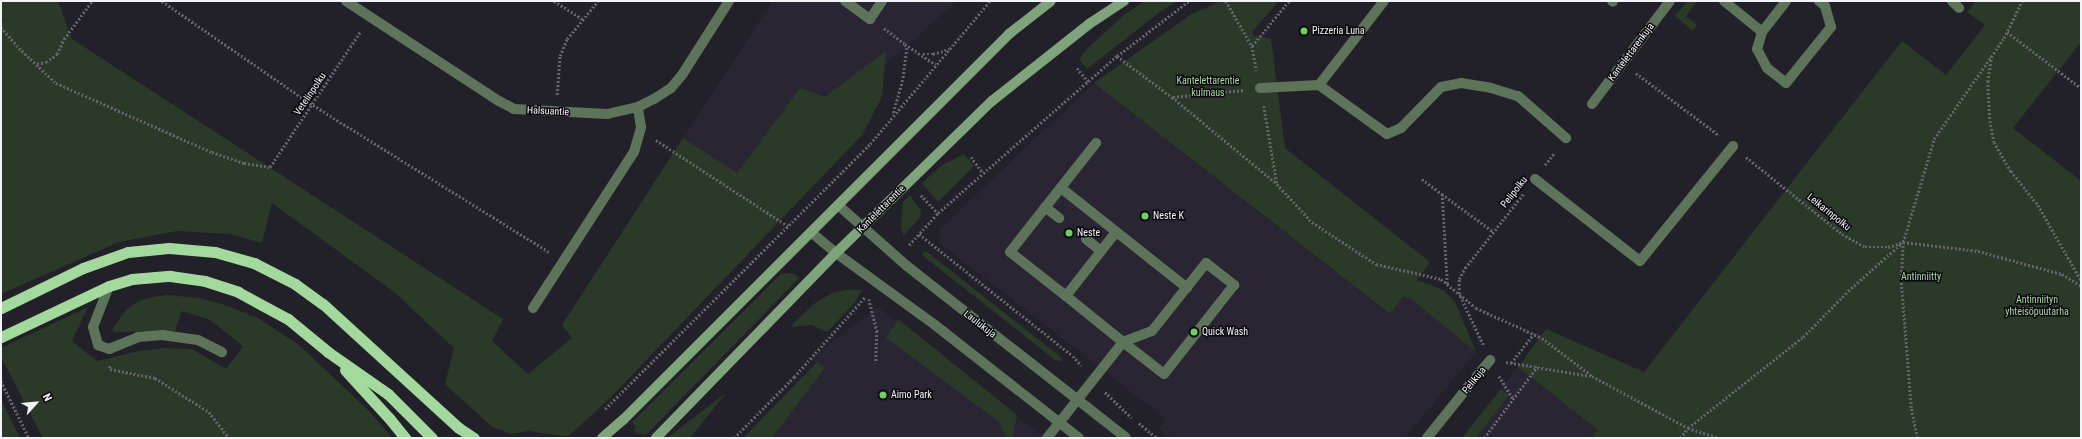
<!DOCTYPE html>
<html>
<head>
<meta charset="utf-8">
<style>
  body { margin:0 }
  #map { position:relative; width:2082px; height:439px; overflow:hidden; background:#222028; font-family:"Roboto Condensed",sans-serif }
  div>[style] { position:absolute }
  [style*='--x'] { left:calc(var(--x)*1px); top:calc(var(--y)*1px); width:calc(var(--w)*1px); rotate:calc(var(--a)*1deg) }
  .built>* { inset:0; background:#292533 }
  .green>* { inset:0; background:#2b3929 }
  .path>* { height:2.5px; margin-top:-1.25px; transform-origin:0; background:repeating-linear-gradient(90deg,#65636b 0 2px,transparent 0 4px) }
  .service>* { height:10px; margin:-5px; padding:0 5px; transform-origin:5px; border-radius:5px; background:#5d745a }
  .minor>* { height:10px; margin:-5px; padding:0 5px; transform-origin:5px; border-radius:5px; background:#5d745a }
  .secondary>* { height:10px; margin:-5px; padding:0 5px; transform-origin:5px; border-radius:5px; background:#7fa37a }
  .trunk>* { height:11px; margin:-5.5px; padding:0 5.5px; transform-origin:5.5px; border-radius:5.5px; background:#a4d99e }
  .dots>* { width:11px; height:11px; translate:-50% -50%; box-sizing:border-box; border:2px solid #0b0a0e; border-radius:50% }
  span { translate:-50% -50%; white-space:nowrap; text-align:center; line-height:1.15; -webkit-text-stroke:3px #0b0a0e; paint-order:stroke }
  .poi-label { font-size:10px; color:#f4f3f9 }
  .left { translate:0 -50%; text-align:left }
  .street-label { font-size:10px; color:#f4f3f9 }
  .park-label { font-size:10px; color:#add5a8 }
  .frame { position:absolute; inset:0; border:2px solid #f4f3f9; pointer-events:none }
  .north { position:absolute; left:16px; top:383px; width:40px; height:40px; -webkit-text-stroke:3px #0b0a0e; paint-order:stroke; rotate:63deg; font-size:11px; font-weight:700; line-height:16px; text-align:center; color:#f4f3f9 }
  .north::after { content:''; display:block; margin:auto; width:14px; height:18px; background:#f4f3f9; clip-path:polygon(50% 0,100% 100%,50% 72%,0 100%) }
</style>
</head>
<body>
<div id="map">
  <div class="built">
    <div style="clip-path:polygon(772px 1px,957px 1px,739px 195px,674px 153px)"></div>
    <div style="clip-path:polygon(1094px 83px,1389px 314px,1403px 297px,1411px 298px,1476px 352px,1405px 438px,1171px 438px,1159px 429px,1166px 419px,940px 243px,939px 230px)"></div>
    <div style="clip-path:polygon(878px 307px,1045px 438px,772px 438px,825px 369px,811px 358px)"></div>
    <div style="clip-path:polygon(1518px 367px,1598px 430px,1591px 438px,1462px 438px)"></div>
  </div>
  <div class="green">
    <div style="clip-path:polygon(1px 1px,58px 1px,72px 39px,503px 319px,492px 341px,528px 374px,572px 338px,562px 325px,683px 138px,737px 173px,800px 88px,825px 97px,886px 51px,882px 97px,862px 135px,611px 397px,570px 435px,563px 436px,529px 431px,510px 434px,491px 426px,445px 384px,454px 348px,394px 292px,272px 203px,262px 243px,230px 234px,177px 231px,119px 242px,1px 294px,1px 23px,4px 21px,1px 18px)"></div>
    <div style="clip-path:polygon(1145px 1px,1178px 1px,1161px 11px,1087px 69px,1079px 59px,1088px 48px,1125px 14px)"></div>
    <div style="clip-path:polygon(1221px 1px,1279px 1px,1252px 32px,1254px 36px,1271px 39px,1285px 148px,1430px 262px,1417px 280px,1443px 290px,1455px 302px,1476px 352px,1410px 298px,1403px 297px,1390px 314px,1094px 83px,1190px 15px)"></div>
    <div style="clip-path:polygon(1687px 1px,1697px 1px,1686px 16px,1697px 25px,1693px 31px,1675px 16px)"></div>
    <div style="clip-path:polygon(1976px 1px,2081px 1px,2081px 42px,2013px 128px,2081px 181px,2081px 438px,1591px 438px,1598px 430px,1518px 367px,1546px 329px,1644px 372px,1902px 41px,1946px 75px,1985px 25px,1967px 12px)"></div>
    <div style="clip-path:polygon(964px 154px,974px 166px,938px 202px,922px 183px,942px 165px)"></div>
    <div style="clip-path:polygon(910px 195px,920px 209px,921px 214px,919px 219px,903px 236px,901px 225px,903px 202px)"></div>
    <div style="clip-path:polygon(926px 251px,1062px 358px,1061px 361px,1055px 360px,922px 255px)"></div>
    <div style="clip-path:polygon(788px 273px,794px 274px,799px 278px,646px 435px,635px 433px,634px 430px,636px 427px,632px 422px,781px 274px)"></div>
    <div style="clip-path:polygon(846px 290px,862px 290px,856px 301px,827px 332px,812px 325px,790px 327px,815px 303px,834px 292px)"></div>
    <div style="clip-path:polygon(167px 295px,199px 298px,225px 305px,258px 318px,299px 345px,370px 412px,392px 438px,43px 438px,1px 357px,1px 348px,88px 307px,72px 341px,97px 361px,139px 351px,165px 348px,192px 349px,226px 369px,243px 346px,210px 320px,182px 311px,175px 331px,114px 332px,112px 329px,126px 310px,137px 302px,152px 297px)"></div>
    <div style="clip-path:polygon(898px 319px,1017px 415px,1012px 438px,1007px 438px,998px 421px,886px 338px)"></div>
    <div style="clip-path:polygon(817px 362px,825px 368px,772px 438px,743px 438px)"></div>
    <div style="clip-path:polygon(1501px 389px,1509px 395px,1476px 438px,1462px 438px)"></div>
    <div style="clip-path:polygon(726px 393px,690px 438px,668px 438px,672px 434px)"></div>
    <div style="clip-path:polygon(1px 399px,20px 438px,1px 438px)"></div>
  </div>
  <div class="path">
    <div style="--x:162;--y:1;--w:183;--a:34.6"></div>
    <div style="--x:313;--y:105;--w:278;--a:31.9"></div>
    <div style="--x:554;--y:1;--w:34;--a:32"></div>
    <div style="--x:1226;--y:1;--w:52;--a:60"></div>
    <div style="--x:1252;--y:46;--w:25;--a:79"></div>
    <div style="--x:1;--y:27;--w:28;--a:49"></div>
    <div style="--x:19;--y:48;--w:51;--a:43.4"></div>
    <div style="--x:56;--y:83;--w:171;--a:23.9"></div>
    <div style="--x:212;--y:152;--w:34;--a:19"></div>
    <div style="--x:244;--y:163;--w:26;--a:9"></div>
    <div style="--x:270;--y:167;--w:162;--a:-56.3"></div>
    <div style="--x:884;--y:28;--w:26;--a:37"></div>
    <div style="--x:905;--y:44;--w:4;--a:63"></div>
    <div style="--x:907;--y:48;--w:32;--a:97"></div>
    <div style="--x:903;--y:80;--w:35;--a:106"></div>
    <div style="--x:2007;--y:32;--w:93;--a:37.1"></div>
    <div style="--x:905;--y:44;--w:37;--a:34"></div>
    <div style="--x:1252;--y:46;--w:58;--a:-50.6"></div>
    <div style="--x:923;--y:54;--w:10;--a:0"></div>
    <div style="--x:933;--y:54;--w:17;--a:-17"></div>
    <div style="--x:1117;--y:56;--w:69;--a:36.7"></div>
    <div style="--x:1172;--y:97;--w:136;--a:39.6"></div>
    <div style="--x:1992;--y:56;--w:25;--a:99"></div>
    <div style="--x:1988;--y:81;--w:40;--a:87.1"></div>
    <div style="--x:1990;--y:121;--w:21;--a:79"></div>
    <div style="--x:1994;--y:142;--w:34;--a:60"></div>
    <div style="--x:2011;--y:171;--w:43;--a:51.5"></div>
    <div style="--x:2038;--y:205;--w:86;--a:60.2"></div>
    <div style="--x:37;--y:64;--w:9;--a:-13"></div>
    <div style="--x:46;--y:62;--w:14;--a:-36"></div>
    <div style="--x:57;--y:54;--w:17;--a:-65"></div>
    <div style="--x:64;--y:39;--w:47;--a:-53.6"></div>
    <div style="--x:1077;--y:68;--w:17;--a:50"></div>
    <div style="--x:1636;--y:73;--w:104;--a:36.8"></div>
    <div style="--x:557;--y:95;--w:39;--a:-86"></div>
    <div style="--x:560;--y:56;--w:18;--a:-68"></div>
    <div style="--x:567;--y:39;--w:49;--a:-50.8"></div>
    <div style="--x:1173;--y:97;--w:71;--a:-5.6"></div>
    <div style="--x:1264;--y:106;--w:79;--a:80.5"></div>
    <div style="--x:1277;--y:184;--w:52;--a:47.4"></div>
    <div style="--x:1312;--y:222;--w:77;--a:33.3"></div>
    <div style="--x:1376;--y:264;--w:67;--a:13"></div>
    <div style="--x:1441;--y:279;--w:45;--a:39.6"></div>
    <div style="--x:1476;--y:308;--w:72;--a:24.4"></div>
    <div style="--x:1542;--y:338;--w:63;--a:37.2"></div>
    <div style="--x:1592;--y:376;--w:109;--a:28.4"></div>
    <div style="--x:1688;--y:428;--w:33;--a:18"></div>
    <div style="--x:656;--y:140;--w:158;--a:33.1"></div>
    <div style="--x:971;--y:157;--w:20;--a:53"></div>
    <div style="--x:1746;--y:157;--w:123;--a:38.7"></div>
    <div style="--x:1842;--y:234;--w:26;--a:29"></div>
    <div style="--x:1865;--y:247;--w:23;--a:0"></div>
    <div style="--x:1888;--y:247;--w:16;--a:-18"></div>
    <div style="--x:1903;--y:242;--w:76;--a:6.8"></div>
    <div style="--x:1978;--y:251;--w:87;--a:15.3"></div>
    <div style="--x:2062;--y:274;--w:22;--a:32"></div>
    <div style="--x:1545;--y:165;--w:16;--a:-52"></div>
    <div style="--x:1422;--y:179;--w:25;--a:37"></div>
    <div style="--x:921;--y:195;--w:25;--a:47"></div>
    <div style="--x:919;--y:234;--w:196;--a:38.4"></div>
    <div style="--x:1073;--y:356;--w:13;--a:48"></div>
    <div style="--x:909;--y:245;--w:43;--a:-47.8"></div>
    <div style="--x:938;--y:213;--w:238;--a:-41.3"></div>
    <div style="--x:1117;--y:56;--w:91;--a:-37.4"></div>
    <div style="--x:1447;--y:284;--w:90;--a:-93.2"></div>
    <div style="--x:1442;--y:194;--w:64;--a:36.2"></div>
    <div style="--x:869;--y:299;--w:33;--a:76"></div>
    <div style="--x:877;--y:331;--w:32;--a:92"></div>
    <div style="--x:1483;--y:345;--w:56;--a:-115.2"></div>
    <div style="--x:1459;--y:294;--w:15;--a:-90"></div>
    <div style="--x:1459;--y:279;--w:13;--a:-61"></div>
    <div style="--x:1465;--y:268;--w:95;--a:-51.8"></div>
    <div style="--x:1506;--y:362;--w:85;--a:9.5"></div>
    <div style="--x:1511;--y:363;--w:37;--a:-52"></div>
    <div style="--x:110;--y:366;--w:3;--a:90"></div>
    <div style="--x:110;--y:369;--w:46;--a:11.3"></div>
    <div style="--x:155;--y:378;--w:64;--a:32.2"></div>
    <div style="--x:209;--y:412;--w:33;--a:52"></div>
    <div style="--x:1499;--y:376;--w:28;--a:58"></div>
    <div style="--x:1;--y:381;--w:64;--a:63.8"></div>
    <div style="--x:1105;--y:392;--w:37;--a:44"></div>
    <div style="--x:605;--y:409;--w:375;--a:-45"></div>
    <div style="--x:870;--y:144;--w:187;--a:-50"></div>
    <div style="--x:1139;--y:423;--w:23;--a:40"></div>
    <div style="--x:734;--y:438;--w:86;--a:-45.5"></div>
    <div style="--x:794;--y:377;--w:108;--a:-48.4"></div>
    <div style="--x:1484;--y:438;--w:89;--a:-53.3"></div>
    <div style="--x:1680;--y:438;--w:13;--a:-51"></div>
    <div style="--x:1688;--y:428;--w:147;--a:-38.4"></div>
    <div style="--x:1803;--y:337;--w:64;--a:-45.6"></div>
    <div style="--x:1848;--y:291;--w:71;--a:-41.6"></div>
    <div style="--x:1917;--y:438;--w:31;--a:-101"></div>
    <div style="--x:1911;--y:408;--w:128;--a:-94.5"></div>
    <div style="--x:1901;--y:280;--w:38;--a:-87"></div>
    <div style="--x:1903;--y:242;--w:108;--a:-73.2"></div>
    <div style="--x:1934;--y:139;--w:123;--a:-55.3"></div>
    <div style="--x:2004;--y:38;--w:41;--a:-64.1"></div>
  </div>
  <div class="service">
    <div style="--x:845;--y:1;--w:31;--a:36"></div>
    <div style="--x:870;--y:19;--w:22;--a:-56"></div>
    <div style="--x:1612;--y:1;--w:1;--a:45"></div>
    <div style="--x:1724;--y:1;--w:49;--a:39.2"></div>
    <div style="--x:1762;--y:32;--w:39;--a:-52"></div>
    <div style="--x:1952;--y:1;--w:10;--a:45"></div>
    <div style="--x:1762;--y:32;--w:18;--a:106"></div>
    <div style="--x:1757;--y:49;--w:21;--a:62"></div>
    <div style="--x:1767;--y:68;--w:24;--a:38"></div>
    <div style="--x:1786;--y:83;--w:72;--a:-51.2"></div>
    <div style="--x:1831;--y:27;--w:22;--a:-106"></div>
    <div style="--x:1825;--y:6;--w:8;--a:-140"></div>
    <div style="--x:1319;--y:85;--w:84;--a:35.8"></div>
    <div style="--x:1387;--y:134;--w:15;--a:-23"></div>
    <div style="--x:1401;--y:128;--w:57;--a:-45.7"></div>
    <div style="--x:1441;--y:87;--w:20;--a:-11"></div>
    <div style="--x:1461;--y:83;--w:30;--a:9"></div>
    <div style="--x:1491;--y:88;--w:28;--a:17"></div>
    <div style="--x:1518;--y:96;--w:64;--a:41.2"></div>
    <div style="--x:1260;--y:88;--w:59;--a:-2.9"></div>
    <div style="--x:1319;--y:85;--w:106;--a:-52.3"></div>
    <div style="--x:1535;--y:179;--w:133;--a:38"></div>
    <div style="--x:1640;--y:261;--w:148;--a:-51"></div>
    <div style="--x:1061;--y:188;--w:161;--a:38.4"></div>
    <div style="--x:1045;--y:207;--w:18;--a:38"></div>
    <div style="--x:1086;--y:239;--w:19;--a:39"></div>
    <div style="--x:109;--y:286;--w:44;--a:111.3"></div>
    <div style="--x:93;--y:327;--w:19;--a:74"></div>
    <div style="--x:98;--y:345;--w:12;--a:20"></div>
    <div style="--x:109;--y:349;--w:31;--a:-22"></div>
    <div style="--x:138;--y:337;--w:24;--a:-5"></div>
    <div style="--x:162;--y:335;--w:36;--a:8"></div>
    <div style="--x:198;--y:340;--w:27;--a:27"></div>
    <div style="--x:1066;--y:296;--w:71;--a:-141.8"></div>
    <div style="--x:1010;--y:252;--w:139;--a:-51.7"></div>
    <div style="--x:533;--y:308;--w:186;--a:-57.1"></div>
    <div style="--x:634;--y:152;--w:26;--a:-74"></div>
    <div style="--x:641;--y:127;--w:20;--a:-99"></div>
    <div style="--x:1471;--y:383;--w:30;--a:-50"></div>
    <div style="--x:1047;--y:438;--w:122;--a:-51.6"></div>
    <div style="--x:1123;--y:342;--w:31;--a:-21"></div>
    <div style="--x:1152;--y:331;--w:87;--a:-51.5"></div>
    <div style="--x:1206;--y:263;--w:36;--a:38"></div>
    <div style="--x:1234;--y:285;--w:113;--a:128.2"></div>
    <div style="--x:1164;--y:374;--w:52;--a:-142"></div>
    <div style="--x:1123;--y:342;--w:73;--a:-141.1"></div>
    <div style="--x:1066;--y:296;--w:81;--a:-52"></div>
  </div>
  <div class="minor">
    <div style="--x:346;--y:1;--w:183;--a:33.2"></div>
    <div style="--x:499;--y:101;--w:17;--a:28"></div>
    <div style="--x:514;--y:109;--w:93;--a:3.1"></div>
    <div style="--x:607;--y:114;--w:32;--a:-13"></div>
    <div style="--x:638;--y:107;--w:18;--a:-27"></div>
    <div style="--x:654;--y:99;--w:20;--a:-33"></div>
    <div style="--x:671;--y:88;--w:17;--a:-50"></div>
    <div style="--x:682;--y:75;--w:88;--a:-57.6"></div>
    <div style="--x:1592;--y:104;--w:129;--a:-52.9"></div>
    <div style="--x:838;--y:205;--w:92;--a:41.5"></div>
    <div style="--x:907;--y:266;--w:278;--a:38.1"></div>
    <div style="--x:812;--y:233;--w:31;--a:40"></div>
    <div style="--x:836;--y:253;--w:122;--a:36"></div>
    <div style="--x:935;--y:325;--w:183;--a:38.1"></div>
    <div style="--x:1427;--y:438;--w:70;--a:-51.3"></div>
  </div>
  <div class="secondary">
    <div style="--x:602;--y:438;--w:28;--a:-41"></div>
    <div style="--x:623;--y:420;--w:546;--a:-45"></div>
    <div style="--x:1009;--y:34;--w:53;--a:-38.2"></div>
    <div style="--x:656;--y:438;--w:258;--a:-45.8"></div>
    <div style="--x:836;--y:253;--w:218;--a:-44.3"></div>
    <div style="--x:992;--y:101;--w:124;--a:-38.4"></div>
    <div style="--x:1089;--y:24;--w:42;--a:-33.3"></div>
  </div>
  <div class="trunk">
    <div style="--x:1;--y:308;--w:91;--a:-26"></div>
    <div style="--x:83;--y:268;--w:48;--a:-19.6"></div>
    <div style="--x:128;--y:252;--w:41;--a:-5.6"></div>
    <div style="--x:169;--y:248;--w:46;--a:5"></div>
    <div style="--x:215;--y:252;--w:41;--a:15.8"></div>
    <div style="--x:254;--y:263;--w:46;--a:27.1"></div>
    <div style="--x:295;--y:284;--w:34;--a:36"></div>
    <div style="--x:323;--y:304;--w:184;--a:42.4"></div>
    <div style="--x:459;--y:428;--w:18;--a:34"></div>
    <div style="--x:1;--y:337;--w:119;--a:-25.3"></div>
    <div style="--x:109;--y:286;--w:24;--a:-17"></div>
    <div style="--x:132;--y:279;--w:38;--a:-5"></div>
    <div style="--x:170;--y:276;--w:35;--a:8"></div>
    <div style="--x:205;--y:281;--w:35;--a:18"></div>
    <div style="--x:238;--y:292;--w:57;--a:28.4"></div>
    <div style="--x:288;--y:319;--w:52;--a:39.5"></div>
    <div style="--x:328;--y:352;--w:73;--a:35"></div>
    <div style="--x:388;--y:394;--w:62;--a:45"></div>
    <div style="--x:345;--y:370;--w:65;--a:47.5"></div>
    <div style="--x:389;--y:418;--w:26;--a:51"></div>
  </div>
  <div class="dots">
    <div style="left:1304px;top:31px;background:#6cd362"></div>
    <div style="left:1145px;top:216px;background:#6cd362"></div>
    <div style="left:1069px;top:233px;background:#6cd362"></div>
    <div style="left:1194px;top:332px;background:#6cd362"></div>
    <div style="left:883px;top:395px;background:#6cd362"></div>
  </div>
  <div class="poi-label">
    <span class="left" style="left:1312px;top:31px">Pizzeria Luna</span>
    <span class="left" style="left:1153px;top:216px">Neste K</span>
    <span class="left" style="left:1077px;top:233px">Neste</span>
    <span class="left" style="left:1202px;top:332px">Quick Wash</span>
    <span class="left" style="left:891px;top:395px">Aimo Park</span>
  </div>
  <div class="street-label">
    <span style="left:1631px;top:52px;rotate:-53deg">Kantelettarenkuja</span>
    <span style="left:310px;top:94px;rotate:-56deg">Vetelinpolku</span>
    <span style="left:548px;top:111px;rotate:3deg">Halsuantie</span>
    <span style="left:1514px;top:192px;rotate:-52deg">Pelipolku</span>
    <span style="left:881px;top:209px;rotate:-45deg">Kantelettarentie</span>
    <span style="left:1829px;top:212px;rotate:39deg">Leikarinpolku</span>
    <span style="left:980px;top:324px;rotate:38deg">Laulukuja</span>
    <span style="left:1474px;top:380px;rotate:-51deg">Pelikuja</span>
  </div>
  <div class="park-label">
    <span style="left:1208px;top:86px">Kantelettarentie<br>kulmaus</span>
    <span style="left:1921px;top:277px">Antinniitty</span>
    <span style="left:2037px;top:305px">Antinniityn<br>yhteisöpuutarha</span>
  </div>
  <div class="frame"></div>
  <div class="north">N</div>
</div>
</body>
</html>
